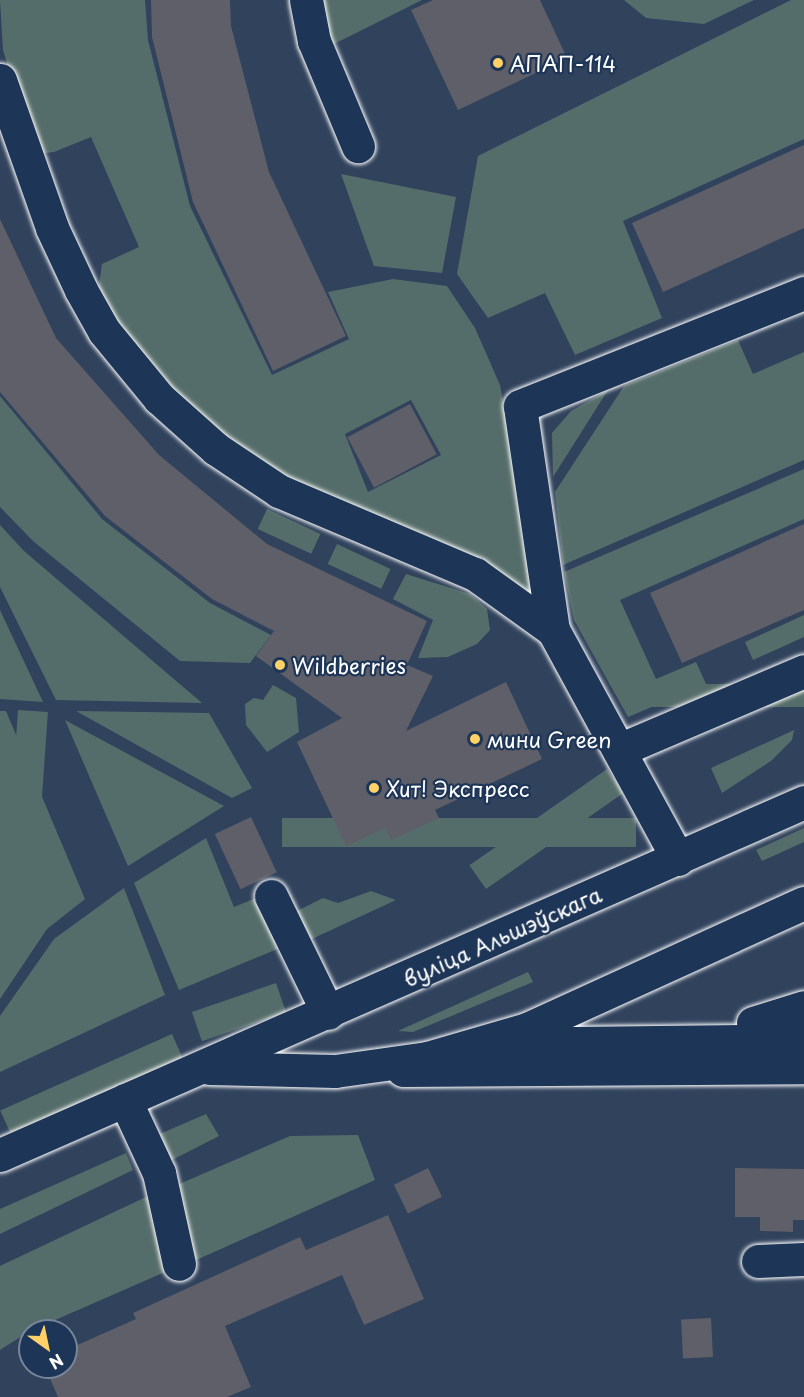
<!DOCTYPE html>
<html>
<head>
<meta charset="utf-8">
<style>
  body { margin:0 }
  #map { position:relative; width:804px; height:1397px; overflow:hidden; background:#30425c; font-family:"Playpen Sans",sans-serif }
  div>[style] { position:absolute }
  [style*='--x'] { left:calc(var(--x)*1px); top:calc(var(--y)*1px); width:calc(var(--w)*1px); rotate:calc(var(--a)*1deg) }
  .green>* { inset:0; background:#556d6a; transform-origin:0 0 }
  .building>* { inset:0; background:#5e5f68; transform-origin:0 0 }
  .roads { filter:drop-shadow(0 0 2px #fff) drop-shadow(0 0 2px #fff) }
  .minor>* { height:33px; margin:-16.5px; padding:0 16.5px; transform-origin:16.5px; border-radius:16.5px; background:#1d3557 }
  .major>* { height:33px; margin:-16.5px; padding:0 16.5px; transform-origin:16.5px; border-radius:16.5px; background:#1d3557 }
  .dots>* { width:16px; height:16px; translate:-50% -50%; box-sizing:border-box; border:3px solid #1d3557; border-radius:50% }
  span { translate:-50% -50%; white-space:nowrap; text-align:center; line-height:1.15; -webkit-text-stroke:4.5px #1d3557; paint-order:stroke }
  .poi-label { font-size:21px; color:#fff }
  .left { translate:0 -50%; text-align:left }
  .street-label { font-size:21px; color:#fff }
  .north { position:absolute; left:18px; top:1319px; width:60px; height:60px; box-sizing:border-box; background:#1d3557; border:2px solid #77869a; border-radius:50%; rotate:147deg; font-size:16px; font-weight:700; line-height:24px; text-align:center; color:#fff }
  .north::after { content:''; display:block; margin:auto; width:21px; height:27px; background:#ffd166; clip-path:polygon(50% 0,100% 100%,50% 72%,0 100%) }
</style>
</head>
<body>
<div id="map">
  <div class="green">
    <div style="clip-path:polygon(evenodd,0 0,145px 0,148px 40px,190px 206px,272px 375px,349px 339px,328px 292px,393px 279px,447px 286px,475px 328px,500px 385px,542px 604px,479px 559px,421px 533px,338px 507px,224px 446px,125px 344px,98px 292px,102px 264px,139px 247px,91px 137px,54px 152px,35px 154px,3px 50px,0 0,411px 400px,441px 455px,368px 492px,345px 434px,411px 400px)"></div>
    <div style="clip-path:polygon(313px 0,422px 0,326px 48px)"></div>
    <div style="clip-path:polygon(624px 0,754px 0,704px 24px,646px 18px)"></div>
    <div style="clip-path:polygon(791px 0,804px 0,804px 139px,623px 221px,662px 318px,575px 355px,545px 293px,488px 318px,457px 274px,478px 156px)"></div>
    <div style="clip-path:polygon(341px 174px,456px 197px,442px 273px,374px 266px)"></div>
    <div style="clip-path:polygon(738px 340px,753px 374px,804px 352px,804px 460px,563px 565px,555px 492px,624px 386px)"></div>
    <div style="clip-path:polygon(608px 390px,553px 477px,552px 433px,571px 411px)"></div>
    <div style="clip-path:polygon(0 396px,102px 519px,210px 603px,271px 635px,250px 663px,180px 661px,33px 541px,0 507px)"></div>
    <div style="clip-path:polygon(804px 469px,804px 519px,620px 600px,656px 679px,696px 662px,706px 684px,628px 717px,574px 620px,564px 572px)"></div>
    <div style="left:267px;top:509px;width:59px;height:22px;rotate:25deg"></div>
    <div style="clip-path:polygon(0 525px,24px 551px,202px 703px,56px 700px,0 587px)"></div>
    <div style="left:337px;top:544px;width:59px;height:22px;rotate:25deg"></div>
    <div style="clip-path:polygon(406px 574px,470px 594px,487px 609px,490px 630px,477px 644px,448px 657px,418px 658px,433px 620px,393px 599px)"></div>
    <div style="clip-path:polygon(0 610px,43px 702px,0 699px)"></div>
    <div style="clip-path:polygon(804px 615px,804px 637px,753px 660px,745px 642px)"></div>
    <div style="left:804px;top:684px;width:23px;height:161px;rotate:90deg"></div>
    <div style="clip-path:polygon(273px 685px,296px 698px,299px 732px,267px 752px,246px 725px,245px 704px,254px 698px,263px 700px)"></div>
    <div style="left:18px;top:710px;width:30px;height:196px;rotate:4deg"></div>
    <div style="clip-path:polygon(0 711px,6px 711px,85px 899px,47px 929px,0 999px)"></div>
    <div style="clip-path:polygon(76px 711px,209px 713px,252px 788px,232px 798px)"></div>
    <div style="clip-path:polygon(65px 720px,224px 806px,128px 866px)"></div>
    <div style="clip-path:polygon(794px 730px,792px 740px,771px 761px,722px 793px,711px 768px)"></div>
    <div style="left:607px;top:769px;width:29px;height:168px;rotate:55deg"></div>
    <div style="left:636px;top:818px;width:29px;height:354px;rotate:90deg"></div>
    <div style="clip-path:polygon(804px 828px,804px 842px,762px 861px,756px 850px)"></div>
    <div style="clip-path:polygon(206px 838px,234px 907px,261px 896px,282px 947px,179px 990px,134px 883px)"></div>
    <div style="clip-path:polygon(124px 888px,165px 995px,0 1072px,0 1016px,54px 939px)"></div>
    <div style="clip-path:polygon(371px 891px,396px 900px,301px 944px,287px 916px,323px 898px,338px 903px)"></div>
    <div style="clip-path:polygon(528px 972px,533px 982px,413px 1032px,398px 1031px)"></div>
    <div style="left:276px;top:983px;width:31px;height:89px;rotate:71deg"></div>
    <div style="left:172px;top:1034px;width:30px;height:188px;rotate:66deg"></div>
    <div style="clip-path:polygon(206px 1114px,219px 1136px,170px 1161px,155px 1136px)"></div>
    <div style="clip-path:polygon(358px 1135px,375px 1180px,194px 1261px,177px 1185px,290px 1136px)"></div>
    <div style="clip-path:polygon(126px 1153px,133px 1170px,0 1234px,0 1209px)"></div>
    <div style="clip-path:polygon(150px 1195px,165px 1272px,30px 1331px,0 1350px,0 1266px)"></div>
  </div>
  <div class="building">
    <div style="clip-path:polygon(151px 0,230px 0,231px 26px,269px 172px,346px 336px,273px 371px,193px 202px,152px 37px)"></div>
    <div style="clip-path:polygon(433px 0,540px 0,567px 58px,458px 110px,411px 10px)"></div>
    <div style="clip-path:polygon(804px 145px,804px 228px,663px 292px,632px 223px)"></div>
    <div style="clip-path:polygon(0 219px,56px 338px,159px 455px,267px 544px,427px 621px,407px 665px,433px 676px,406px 731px,506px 682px,542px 759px,435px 810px,439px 818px,391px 840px,385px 828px,346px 846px,297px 742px,342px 718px,256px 656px,274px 631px,212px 599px,105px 516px,0 392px)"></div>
    <div style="left:410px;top:404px;width:57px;height:71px;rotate:62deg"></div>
    <div style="clip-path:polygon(804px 524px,804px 610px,682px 663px,650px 593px)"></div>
    <div style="left:251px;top:817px;width:61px;height:40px;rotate:65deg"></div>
    <div style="left:428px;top:1168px;width:32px;height:38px;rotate:64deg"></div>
    <div style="clip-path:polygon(735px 1168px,804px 1169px,804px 1220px,793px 1220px,793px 1232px,760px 1231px,760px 1217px,735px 1217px)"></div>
    <div style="clip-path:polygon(388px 1215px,424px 1299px,364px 1325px,342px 1275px,225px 1326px,251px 1387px,227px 1397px,58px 1397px,45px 1367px,66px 1367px,66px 1350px,136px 1319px,133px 1313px,300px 1237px,306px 1250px)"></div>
    <div style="left:711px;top:1318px;width:39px;height:30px;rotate:87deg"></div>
  </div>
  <div class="roads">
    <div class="minor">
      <div style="--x:306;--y:0;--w:42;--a:79"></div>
      <div style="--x:314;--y:41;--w:114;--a:67.3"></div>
      <div style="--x:0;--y:80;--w:157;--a:70.6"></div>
      <div style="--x:52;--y:228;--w:68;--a:64.9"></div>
      <div style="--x:81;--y:290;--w:47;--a:60.7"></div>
      <div style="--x:104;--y:331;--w:87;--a:50.6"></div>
      <div style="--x:159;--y:398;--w:76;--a:41.8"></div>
      <div style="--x:216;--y:449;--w:76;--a:33.7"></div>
      <div style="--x:279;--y:491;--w:213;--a:23"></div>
      <div style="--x:475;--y:574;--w:96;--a:35.7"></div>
      <div style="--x:619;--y:750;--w:201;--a:-23.1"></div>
      <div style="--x:678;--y:859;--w:261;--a:-118.6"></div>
      <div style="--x:553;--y:630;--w:226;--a:-98.4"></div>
      <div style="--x:520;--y:406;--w:306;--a:-21.7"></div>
      <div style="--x:271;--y:896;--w:130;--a:64"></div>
      <div style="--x:753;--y:1023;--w:53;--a:-17.4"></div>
      <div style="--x:491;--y:1044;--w:313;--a:-0.7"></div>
      <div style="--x:403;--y:1070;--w:401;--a:-0.4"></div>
      <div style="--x:125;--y:1100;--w:81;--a:65"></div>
      <div style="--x:159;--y:1173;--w:93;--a:77.6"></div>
      <div style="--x:758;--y:1261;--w:46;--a:-2.5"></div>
    </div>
    <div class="major">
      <div style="--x:209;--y:1068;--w:126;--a:1.4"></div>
      <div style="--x:335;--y:1071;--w:93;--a:-8"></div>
      <div style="--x:427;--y:1058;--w:104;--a:-16.2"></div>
      <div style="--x:527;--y:1029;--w:304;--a:-24.5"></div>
      <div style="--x:0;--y:1155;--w:878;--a:-23.7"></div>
    </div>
  </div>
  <div class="dots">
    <div style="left:498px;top:63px;background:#ffd166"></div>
    <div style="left:280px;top:665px;background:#ffd166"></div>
    <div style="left:475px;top:739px;background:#ffd166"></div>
    <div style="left:374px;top:788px;background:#ffd166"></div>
  </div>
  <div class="poi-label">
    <span class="left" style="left:510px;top:63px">АПАП-114</span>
    <span class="left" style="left:292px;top:665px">Wildberries</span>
    <span class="left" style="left:487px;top:739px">мини Green</span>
    <span class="left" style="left:386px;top:788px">Хит! Экспресс</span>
  </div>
  <div class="street-label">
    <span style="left:502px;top:936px;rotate:-24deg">вуліца Альшэўскага</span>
  </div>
  <div class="north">N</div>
</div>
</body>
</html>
